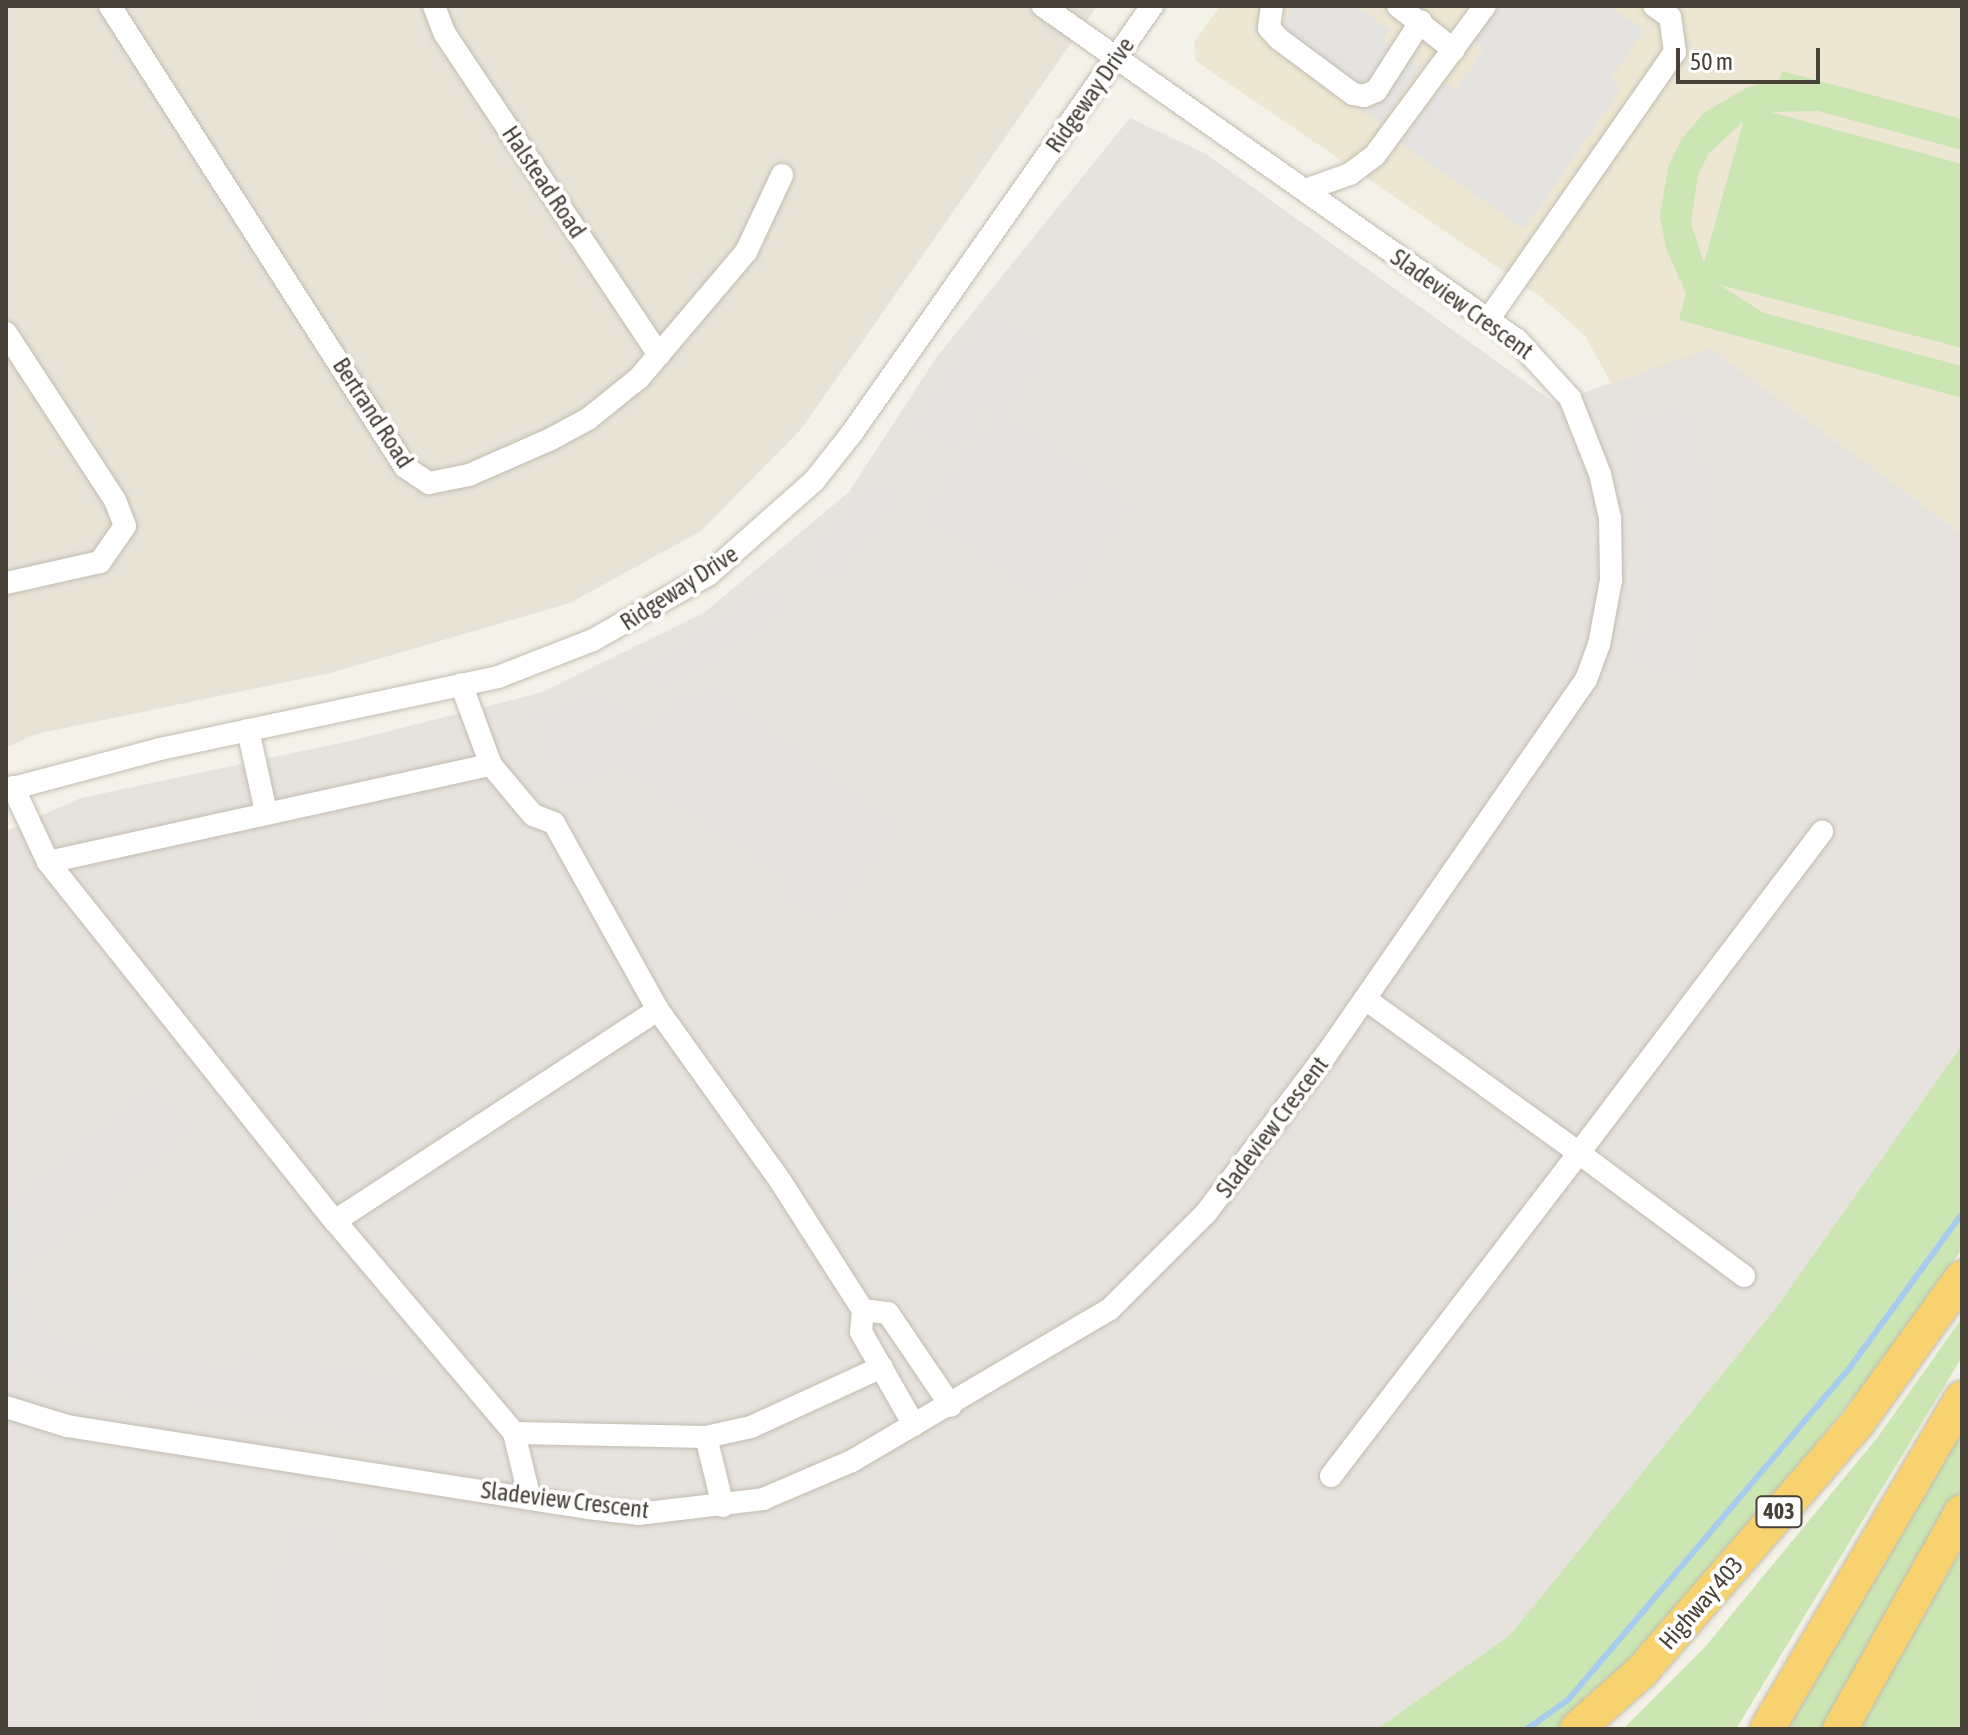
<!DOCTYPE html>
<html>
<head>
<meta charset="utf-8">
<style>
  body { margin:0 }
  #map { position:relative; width:1968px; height:1735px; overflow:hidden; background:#f3f1e8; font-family:"Asap Condensed",sans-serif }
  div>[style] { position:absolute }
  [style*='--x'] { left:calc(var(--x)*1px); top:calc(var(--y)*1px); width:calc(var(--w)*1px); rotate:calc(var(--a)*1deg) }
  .residential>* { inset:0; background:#e7e3d7 }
  .industrial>* { inset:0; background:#e6e2dd }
  .education>* { inset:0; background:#ece6d3 }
  .green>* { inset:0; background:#cce6b3 }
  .parking>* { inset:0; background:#e5e3e0; transform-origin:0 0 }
  .stream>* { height:6px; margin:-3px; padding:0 3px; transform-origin:3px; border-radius:3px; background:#a7cced }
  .roads { filter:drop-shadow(0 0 2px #c1bcae) drop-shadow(0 0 2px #c1bcae) }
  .minor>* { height:22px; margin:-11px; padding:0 11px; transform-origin:11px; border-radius:11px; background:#fff }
  .highway>* { height:34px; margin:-17px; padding:0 17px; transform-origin:17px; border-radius:17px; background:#f7d26f }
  span { translate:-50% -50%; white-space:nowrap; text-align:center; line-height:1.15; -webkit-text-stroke:8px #fff; paint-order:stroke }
  .shield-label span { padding:2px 6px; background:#fff; border:2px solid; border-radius:6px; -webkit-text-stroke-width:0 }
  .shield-label { font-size:22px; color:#474137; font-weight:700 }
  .street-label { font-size:24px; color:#474137 }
  .frame { position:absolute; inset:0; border:8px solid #474137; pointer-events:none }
  .scale { position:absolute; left:1676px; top:48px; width:144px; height:36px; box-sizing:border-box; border:4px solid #474137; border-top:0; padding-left:10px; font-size:24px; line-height:28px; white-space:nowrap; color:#474137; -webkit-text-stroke:6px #fff; paint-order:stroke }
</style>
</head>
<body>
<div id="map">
  <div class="residential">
    <div style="clip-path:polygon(6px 6px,1097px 6px,801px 429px,701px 531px,570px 603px,330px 673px,36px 734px,6px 748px)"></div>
  </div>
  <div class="industrial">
    <div style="clip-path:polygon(1130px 118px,1206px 154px,1555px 403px,1710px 348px,1962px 534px,1962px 1045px,1775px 1309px,1510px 1635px,1377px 1729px,6px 1729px,6px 831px,81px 798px,350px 741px,543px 692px,705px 612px,849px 492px,936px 358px)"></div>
  </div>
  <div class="education">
    <div style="clip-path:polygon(1220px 6px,1962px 6px,1962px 534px,1710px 348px,1612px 384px,1585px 336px,1541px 297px,1196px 61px,1194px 43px)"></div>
  </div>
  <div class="green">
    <div style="clip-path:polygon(evenodd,1782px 71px,1962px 119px,1962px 150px,1818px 111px,1771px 112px,1962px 164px,1962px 348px,1720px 285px,1764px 313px,1962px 366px,1962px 398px,1679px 320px,1686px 293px,1666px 249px,1660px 216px,1668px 167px,1683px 137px,1705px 112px,1748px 87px,1780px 80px,1782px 71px,1743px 122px,1743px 123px,1704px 263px,1691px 223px,1698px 175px,1709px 153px,1743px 122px)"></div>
    <div style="clip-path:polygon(1962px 1045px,1962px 1249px,1871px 1376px,1718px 1567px,1563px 1729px,1377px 1729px,1510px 1635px,1775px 1309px)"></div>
    <div style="clip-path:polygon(1962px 1318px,1962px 1357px,1736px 1729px,1623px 1729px,1705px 1647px,1877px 1438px)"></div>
    <div style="clip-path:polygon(1962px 1432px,1962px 1490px,1826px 1729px,1787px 1729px)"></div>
    <div style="clip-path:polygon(1962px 1549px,1962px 1729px,1856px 1729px)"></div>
  </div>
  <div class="parking">
    <div style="clip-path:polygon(1295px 6px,1355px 6px,1390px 30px,1382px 41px,1420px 68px,1380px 124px,1268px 44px)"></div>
    <div style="clip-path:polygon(1498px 6px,1609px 6px,1644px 30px,1610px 79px,1621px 88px,1524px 229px,1401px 143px,1444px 82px,1456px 90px,1484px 49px,1473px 41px)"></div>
    <div style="clip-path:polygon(993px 320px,1040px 351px,999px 413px,981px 402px,952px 446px,923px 427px)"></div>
    <div style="clip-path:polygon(1679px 411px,1700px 481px,1706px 541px,1702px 607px,1683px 673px,1642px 659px,1653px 600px,1653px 529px,1632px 427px)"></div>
    <div style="clip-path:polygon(1001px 418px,1124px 506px,1064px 592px,1056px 587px,1048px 597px,932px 514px)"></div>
    <div style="left:873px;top:489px;width:19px;height:91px;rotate:39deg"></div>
    <div style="left:770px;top:594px;width:17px;height:142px;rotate:57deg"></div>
    <div style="clip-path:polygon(708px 692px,887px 827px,825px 918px,785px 895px,796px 881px,795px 868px,789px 864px,785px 870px,609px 754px,617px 742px,590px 744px,605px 754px,583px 783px,569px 778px,541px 718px,592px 700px,599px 712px,613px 708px,655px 740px,682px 699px,699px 708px)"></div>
    <div style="clip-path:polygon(152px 1094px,182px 1131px,6px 1278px,6px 1216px)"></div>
    <div style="clip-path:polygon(10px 1293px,50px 1344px,248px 1376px,250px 1359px,393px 1380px,384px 1430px,79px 1383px,42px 1372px,6px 1357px)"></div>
    <div style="clip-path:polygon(293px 1529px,332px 1535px,330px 1555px,372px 1561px,371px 1573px,388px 1576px,366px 1729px,264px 1729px)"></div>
  </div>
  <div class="stream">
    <div style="--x:1527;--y:1729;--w:50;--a:-35.3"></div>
    <div style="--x:1568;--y:1700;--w:438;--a:-49.7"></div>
    <div style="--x:1851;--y:1366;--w:188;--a:-53.9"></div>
  </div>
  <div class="roads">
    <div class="minor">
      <div style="--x:110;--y:6;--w:547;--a:57.38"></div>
      <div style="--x:405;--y:467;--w:29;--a:34"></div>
      <div style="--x:429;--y:483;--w:41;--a:-11.3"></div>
      <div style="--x:469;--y:475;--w:90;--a:-23.7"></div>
      <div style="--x:551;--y:439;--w:42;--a:-28.4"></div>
      <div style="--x:588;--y:419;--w:65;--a:-38.8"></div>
      <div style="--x:639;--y:378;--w:165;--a:-49.7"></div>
      <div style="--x:746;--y:252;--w:85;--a:-64.9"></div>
      <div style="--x:434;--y:6;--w:30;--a:69"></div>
      <div style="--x:445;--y:34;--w:386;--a:56.3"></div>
      <div style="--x:1272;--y:6;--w:22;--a:98"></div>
      <div style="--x:1269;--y:28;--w:15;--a:48"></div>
      <div style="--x:1279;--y:39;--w:92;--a:36.6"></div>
      <div style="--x:1353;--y:94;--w:11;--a:10"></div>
      <div style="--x:1364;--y:96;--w:13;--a:-23"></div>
      <div style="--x:1376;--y:91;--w:83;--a:-57.3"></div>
      <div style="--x:1398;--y:6;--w:71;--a:38.2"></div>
      <div style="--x:1305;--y:190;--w:48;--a:-19.6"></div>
      <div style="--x:1350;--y:174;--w:31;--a:-37"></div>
      <div style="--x:1375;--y:155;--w:185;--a:-53.6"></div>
      <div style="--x:1488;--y:320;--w:327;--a:-55.1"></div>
      <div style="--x:1675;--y:52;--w:35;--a:-98"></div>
      <div style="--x:1670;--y:17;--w:19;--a:-145"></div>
      <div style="--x:6;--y:333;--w:199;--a:56.9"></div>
      <div style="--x:115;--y:500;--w:28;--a:69"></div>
      <div style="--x:125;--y:526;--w:44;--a:124.8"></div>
      <div style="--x:100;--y:562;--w:96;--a:167.4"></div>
      <div style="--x:248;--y:730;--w:84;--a:77.6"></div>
      <div style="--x:13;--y:787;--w:83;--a:65"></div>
      <div style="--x:48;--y:862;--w:460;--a:51.4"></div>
      <div style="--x:335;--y:1221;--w:277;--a:49.8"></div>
      <div style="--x:514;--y:1433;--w:68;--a:76.4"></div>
      <div style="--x:6;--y:790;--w:159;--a:-14.9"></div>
      <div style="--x:160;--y:749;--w:346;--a:-12"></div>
      <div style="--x:498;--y:677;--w:102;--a:-21.3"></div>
      <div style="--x:593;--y:640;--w:132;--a:-29.5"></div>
      <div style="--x:708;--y:575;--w:142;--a:-41.6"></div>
      <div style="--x:814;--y:481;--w:61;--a:-51.6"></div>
      <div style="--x:852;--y:433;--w:522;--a:-54.91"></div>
      <div style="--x:48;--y:862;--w:453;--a:-12.4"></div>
      <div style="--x:658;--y:1010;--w:211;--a:54.4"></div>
      <div style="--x:781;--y:1182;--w:152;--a:57.4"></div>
      <div style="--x:863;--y:1310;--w:22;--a:95"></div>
      <div style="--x:861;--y:1332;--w:107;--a:60.3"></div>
      <div style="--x:335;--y:1221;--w:386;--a:-33.2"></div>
      <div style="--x:658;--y:1010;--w:214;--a:-119.1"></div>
      <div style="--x:554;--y:823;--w:22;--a:-159"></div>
      <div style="--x:533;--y:815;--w:65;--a:-130"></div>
      <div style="--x:491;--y:765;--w:86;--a:-110.3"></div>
      <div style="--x:1744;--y:1276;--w:206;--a:-143.3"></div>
      <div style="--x:1579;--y:1153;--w:403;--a:-52.9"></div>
      <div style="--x:863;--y:1310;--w:25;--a:7"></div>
      <div style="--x:888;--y:1313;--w:112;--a:55.9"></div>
      <div style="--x:6;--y:1407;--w:64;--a:17.3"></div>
      <div style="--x:67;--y:1426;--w:527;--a:8.94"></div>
      <div style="--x:588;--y:1508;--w:50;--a:6.8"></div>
      <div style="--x:638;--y:1514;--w:126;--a:-6.8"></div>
      <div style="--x:763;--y:1499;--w:97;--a:-23.1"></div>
      <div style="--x:852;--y:1461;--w:299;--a:-30.5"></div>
      <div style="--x:1110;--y:1309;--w:136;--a:-45"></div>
      <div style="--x:1206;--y:1213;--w:198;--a:-52.8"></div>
      <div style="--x:1326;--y:1055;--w:456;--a:-55.3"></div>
      <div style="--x:1586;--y:680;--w:37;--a:-70"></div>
      <div style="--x:1599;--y:645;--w:66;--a:-79.5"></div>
      <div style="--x:1611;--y:580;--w:62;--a:-90.9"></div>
      <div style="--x:1610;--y:518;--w:45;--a:-102.8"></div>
      <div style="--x:1600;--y:474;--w:82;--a:-111.5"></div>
      <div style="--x:1570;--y:398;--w:79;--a:-132.4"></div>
      <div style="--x:1517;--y:340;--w:580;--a:-144.83"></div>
      <div style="--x:514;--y:1433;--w:192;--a:1.2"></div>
      <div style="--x:706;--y:1437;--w:46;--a:-12.5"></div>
      <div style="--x:751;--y:1427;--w:144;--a:-24.6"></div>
      <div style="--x:706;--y:1437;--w:71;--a:76.2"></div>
      <div style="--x:1331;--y:1476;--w:407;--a:-52.5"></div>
      <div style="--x:1579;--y:1153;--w:261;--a:-144.2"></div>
    </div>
    <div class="highway">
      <div style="--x:1577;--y:1729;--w:86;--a:-41.7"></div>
      <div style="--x:1641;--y:1672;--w:331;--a:-49"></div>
      <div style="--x:1858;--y:1422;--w:178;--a:-54.2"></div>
      <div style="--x:1767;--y:1729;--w:384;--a:-59.5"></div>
      <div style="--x:1840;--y:1729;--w:249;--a:-60.7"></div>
    </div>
  </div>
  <div class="shield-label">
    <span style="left:1779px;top:1512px">403</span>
  </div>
  <div class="street-label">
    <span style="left:1090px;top:95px;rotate:-55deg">Ridgeway Drive</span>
    <span style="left:544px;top:182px;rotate:56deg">Halstead Road</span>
    <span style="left:1462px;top:304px;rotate:36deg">Sladeview Crescent</span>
    <span style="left:373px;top:413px;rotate:57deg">Bertrand Road</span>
    <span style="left:679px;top:588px;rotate:-33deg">Ridgeway Drive</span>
    <span style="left:1272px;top:1127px;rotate:-53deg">Sladeview Crescent</span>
    <span style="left:565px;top:1500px;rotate:7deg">Sladeview Crescent</span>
    <span style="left:1701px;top:1603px;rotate:-49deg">Highway 403</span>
  </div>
  <div class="frame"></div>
  <div class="scale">50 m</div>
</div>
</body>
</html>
